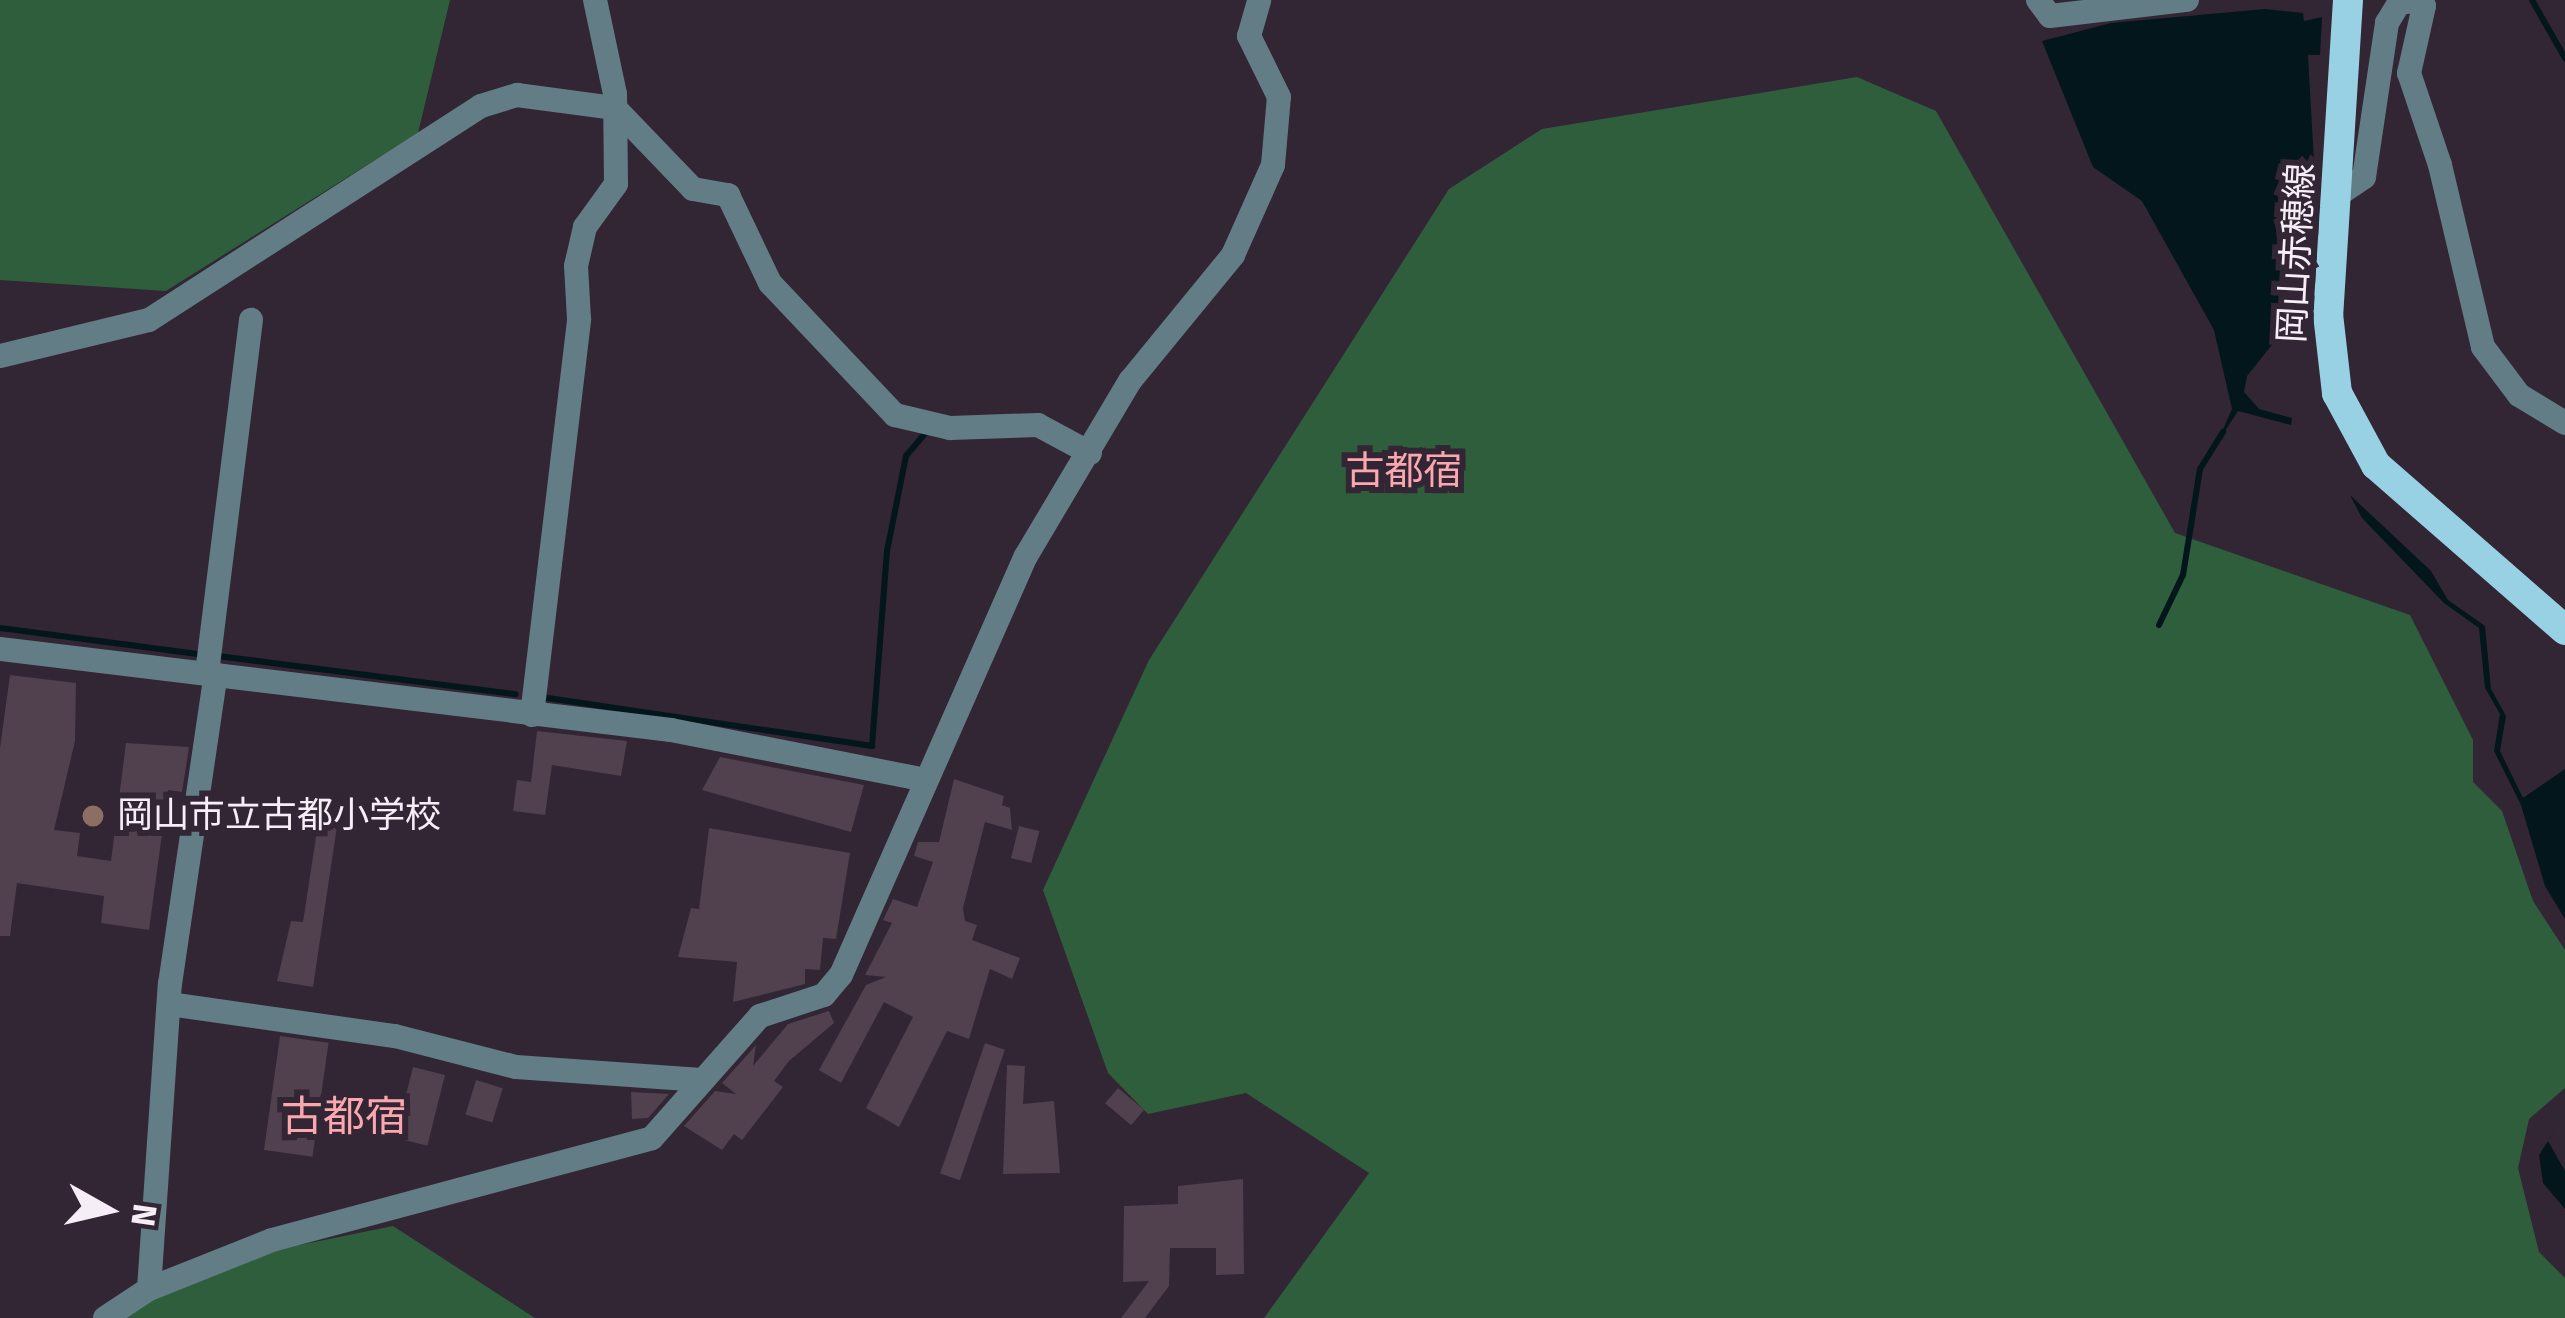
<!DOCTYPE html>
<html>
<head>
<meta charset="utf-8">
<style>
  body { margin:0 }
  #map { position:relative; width:2565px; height:1318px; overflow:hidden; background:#322534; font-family:"Fira Sans","Noto Sans JP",sans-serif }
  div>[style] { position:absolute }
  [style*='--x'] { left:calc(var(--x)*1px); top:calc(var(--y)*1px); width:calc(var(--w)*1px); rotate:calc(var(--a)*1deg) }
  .forest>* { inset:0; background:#2f5e3d }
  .water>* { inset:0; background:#02161c }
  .stream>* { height:6px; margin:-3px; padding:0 3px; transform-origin:3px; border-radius:3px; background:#02161c }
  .building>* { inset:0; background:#51404e; transform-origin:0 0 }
  .minor>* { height:24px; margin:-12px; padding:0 12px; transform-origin:12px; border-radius:12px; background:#627d86 }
  .major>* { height:30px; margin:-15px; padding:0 15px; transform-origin:15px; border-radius:15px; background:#98d1e3 }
  .dots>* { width:33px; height:33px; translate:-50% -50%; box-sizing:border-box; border:6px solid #322534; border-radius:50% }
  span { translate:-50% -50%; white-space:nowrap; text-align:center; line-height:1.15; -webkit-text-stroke:12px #322534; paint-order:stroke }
  .street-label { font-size:36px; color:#f6eef7 }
  .poi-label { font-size:36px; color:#f6eef7 }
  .left { translate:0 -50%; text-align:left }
  .neighbourhood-label { font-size:39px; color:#fba7af }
  .quarter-label { font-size:42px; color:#fba7af }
  .north { position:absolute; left:48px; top:1150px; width:120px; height:120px; -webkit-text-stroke:9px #322534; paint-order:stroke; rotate:98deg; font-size:33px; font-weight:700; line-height:48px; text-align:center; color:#f6eef7 }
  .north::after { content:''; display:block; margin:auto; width:42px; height:54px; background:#f6eef7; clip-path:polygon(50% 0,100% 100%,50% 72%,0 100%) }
</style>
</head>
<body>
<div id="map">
  <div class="forest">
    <div style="clip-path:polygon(0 0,450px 0,418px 133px,166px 291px,0 280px)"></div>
    <div style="clip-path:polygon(1857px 77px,1936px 111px,2175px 533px,2410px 615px,2473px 740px,2473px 782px,2502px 811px,2533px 901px,2565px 950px,2565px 1088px,2529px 1119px,2518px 1168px,2539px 1252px,2565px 1278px,2565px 1318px,1264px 1318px,1369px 1173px,1246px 1093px,1148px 1114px,1108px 1073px,1043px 890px,1149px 660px,1449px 189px,1542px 129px)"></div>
    <div style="clip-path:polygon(393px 1226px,535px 1318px,120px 1318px,136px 1304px,260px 1253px)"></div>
  </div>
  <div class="water">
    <div style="clip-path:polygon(2265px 9px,2303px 13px,2304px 21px,2322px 17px,2320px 55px,2308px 55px,2316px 198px,2303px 306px,2247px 376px,2244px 392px,2259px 409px,2292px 418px,2291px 425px,2238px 411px,2216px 445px,2232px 409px,2214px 330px,2142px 201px,2093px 167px,2042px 41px,2111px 23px)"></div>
    <div style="clip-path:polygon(2350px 495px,2431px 571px,2448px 600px,2485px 626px,2491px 689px,2506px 716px,2500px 751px,2523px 798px,2565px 769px,2565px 919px,2545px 886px,2521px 805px,2494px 751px,2500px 714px,2485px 688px,2479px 628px,2444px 603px,2362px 518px)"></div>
    <div style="clip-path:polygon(2565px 1115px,2548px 1141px,2565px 1171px,2565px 1209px,2543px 1183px,2539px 1155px)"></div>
  </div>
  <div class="stream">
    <div style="--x:2532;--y:0;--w:67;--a:60.4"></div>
    <div style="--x:2159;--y:625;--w:55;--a:-64.4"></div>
    <div style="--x:2183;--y:575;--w:107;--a:-80.9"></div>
    <div style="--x:2200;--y:469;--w:44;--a:-58.1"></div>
    <div style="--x:0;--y:628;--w:207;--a:7.5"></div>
    <div style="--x:218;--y:656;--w:300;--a:7.3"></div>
    <div style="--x:541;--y:697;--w:335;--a:8.4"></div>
    <div style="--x:872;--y:746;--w:196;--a:-85.6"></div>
    <div style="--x:887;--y:551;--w:97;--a:-78.7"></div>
    <div style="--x:906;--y:456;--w:34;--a:-50"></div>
  </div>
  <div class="building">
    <div style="clip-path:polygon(10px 675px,76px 683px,75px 741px,54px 830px,80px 833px,77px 856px,111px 861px,126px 743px,189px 747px,182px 792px,168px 790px,149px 930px,101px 923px,104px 896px,17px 883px,10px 936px,0 936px,0 748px)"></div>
    <div style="clip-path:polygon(537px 731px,627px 741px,621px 776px,552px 765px,545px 815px,513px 811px,517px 780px,531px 782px)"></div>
    <div style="clip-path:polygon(720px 757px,864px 785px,851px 832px,702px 790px)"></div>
    <div style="clip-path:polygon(954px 779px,1004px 796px,1002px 805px,1010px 808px,1012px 830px,985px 822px,963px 908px,965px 921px,977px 925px,972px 940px,1020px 958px,1012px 979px,990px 969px,969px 1039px,947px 1031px,899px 1127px,866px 1108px,913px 1017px,884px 1002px,841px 1083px,819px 1070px,866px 985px,886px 977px,865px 975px,892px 923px,883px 920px,893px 899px,917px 907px,933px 862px,914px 856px,918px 842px,939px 842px)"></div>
    <div style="clip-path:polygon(321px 804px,340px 806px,313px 987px,277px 981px,291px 921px,303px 922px)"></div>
    <div style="left:1019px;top:826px;width:21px;height:33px;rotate:14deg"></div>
    <div style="clip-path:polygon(709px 828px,850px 853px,836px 939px,823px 938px,820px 970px,805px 969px,805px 984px,733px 1002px,737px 962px,678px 957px,691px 908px,699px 909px)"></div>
    <div style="clip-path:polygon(829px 1011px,834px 1023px,789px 1061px,774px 1081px,783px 1087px,742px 1140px,734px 1134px,722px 1150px,684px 1126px,715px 1091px,736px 1094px,722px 1083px,756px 1045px,753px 1066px,788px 1024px)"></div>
    <div style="left:280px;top:1036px;width:49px;height:115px;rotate:8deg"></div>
    <div style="left:985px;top:1043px;width:21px;height:138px;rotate:19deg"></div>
    <div style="clip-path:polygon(1007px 1065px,1025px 1066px,1023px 1104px,1054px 1101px,1060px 1173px,1003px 1174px)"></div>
    <div style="left:413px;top:1067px;width:33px;height:73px;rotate:14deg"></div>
    <div style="left:476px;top:1080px;width:28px;height:36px;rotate:17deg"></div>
    <div style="left:1118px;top:1088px;width:34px;height:20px;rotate:40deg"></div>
    <div style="clip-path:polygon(631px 1092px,669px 1094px,648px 1118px,632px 1119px)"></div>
    <div style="clip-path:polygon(1243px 1179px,1244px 1274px,1216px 1275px,1216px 1248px,1170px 1248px,1169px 1286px,1145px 1318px,1121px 1318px,1149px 1281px,1123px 1282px,1124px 1206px,1178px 1204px,1178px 1186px)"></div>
  </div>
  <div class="minor">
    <div style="--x:2038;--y:0;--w:20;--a:53"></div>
    <div style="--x:2050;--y:16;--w:138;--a:-6.7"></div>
    <div style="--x:2339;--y:194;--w:30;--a:-34"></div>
    <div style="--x:2364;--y:177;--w:156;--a:-81.5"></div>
    <div style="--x:2387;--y:23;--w:23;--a:-59"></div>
    <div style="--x:2399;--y:3;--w:14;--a:-8"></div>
    <div style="--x:2413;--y:1;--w:12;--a:24"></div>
    <div style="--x:2424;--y:6;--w:69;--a:102.6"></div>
    <div style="--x:2409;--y:73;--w:97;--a:71.4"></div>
    <div style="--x:2440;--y:165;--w:187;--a:76.7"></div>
    <div style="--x:2483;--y:347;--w:60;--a:53.1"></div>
    <div style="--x:2519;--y:395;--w:54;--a:31.3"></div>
    <div style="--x:0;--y:356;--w:153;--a:-13.6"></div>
    <div style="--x:149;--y:320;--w:395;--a:-32.8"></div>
    <div style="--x:481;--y:106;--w:38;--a:-17"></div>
    <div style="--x:517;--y:95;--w:99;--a:7.6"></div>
    <div style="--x:615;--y:108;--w:112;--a:46.1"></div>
    <div style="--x:693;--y:189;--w:36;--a:10"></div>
    <div style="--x:728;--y:195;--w:98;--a:64.5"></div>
    <div style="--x:770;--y:283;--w:182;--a:46.6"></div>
    <div style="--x:895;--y:415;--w:57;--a:13.3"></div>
    <div style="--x:950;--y:428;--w:88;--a:-2"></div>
    <div style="--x:1038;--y:425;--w:59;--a:28.3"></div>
    <div style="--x:0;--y:649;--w:676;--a:6.88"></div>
    <div style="--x:671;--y:730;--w:260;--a:11.1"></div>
    <div style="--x:207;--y:673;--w:356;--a:-82.9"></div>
    <div style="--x:532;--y:715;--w:399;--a:-83.2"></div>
    <div style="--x:579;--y:319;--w:53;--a:-93.2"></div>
    <div style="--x:576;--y:266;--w:40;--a:-77"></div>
    <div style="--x:585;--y:227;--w:53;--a:-54.2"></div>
    <div style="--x:616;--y:184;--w:90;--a:-90.6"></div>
    <div style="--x:615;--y:94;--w:96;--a:-102"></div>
    <div style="--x:169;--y:1004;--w:228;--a:8.1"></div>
    <div style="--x:395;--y:1036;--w:125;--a:14.4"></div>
    <div style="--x:516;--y:1067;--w:186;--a:4"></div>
    <div style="--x:149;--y:1289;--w:132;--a:-21.7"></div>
    <div style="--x:272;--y:1240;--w:393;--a:-15"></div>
    <div style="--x:652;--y:1138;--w:163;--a:-48.5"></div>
    <div style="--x:760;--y:1016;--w:67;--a:-18.2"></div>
    <div style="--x:824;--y:995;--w:26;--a:-50"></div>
    <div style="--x:841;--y:975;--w:458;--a:-66.2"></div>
    <div style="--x:1026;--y:556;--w:204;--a:-59.3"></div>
    <div style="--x:1130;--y:381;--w:163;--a:-50.7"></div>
    <div style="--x:1233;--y:255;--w:98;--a:-66"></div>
    <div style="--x:1273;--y:165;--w:68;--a:-85"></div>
    <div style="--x:1279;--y:97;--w:68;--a:-116.2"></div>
    <div style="--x:1249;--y:36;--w:37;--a:-74"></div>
    <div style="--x:105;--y:1318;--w:53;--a:-33.4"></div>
    <div style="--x:149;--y:1289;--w:306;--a:-86.1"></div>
    <div style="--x:170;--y:984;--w:313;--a:-81.6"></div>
  </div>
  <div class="major">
    <div style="--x:2348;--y:0;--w:315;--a:93.6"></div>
    <div style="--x:2328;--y:314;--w:80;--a:83.5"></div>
    <div style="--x:2337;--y:393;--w:82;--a:61.6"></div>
    <div style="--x:2376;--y:465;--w:251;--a:41.1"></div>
  </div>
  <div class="dots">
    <div style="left:93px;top:816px;background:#8d6e63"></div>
  </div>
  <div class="street-label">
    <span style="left:2297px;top:253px;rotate:-87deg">岡山赤穂線</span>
  </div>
  <div class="poi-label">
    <span class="left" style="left:117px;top:816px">岡山市立古都小学校</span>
  </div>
  <div class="neighbourhood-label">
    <span style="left:1404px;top:471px">古都宿</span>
  </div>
  <div class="quarter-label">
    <span style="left:344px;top:1117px">古都宿</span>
  </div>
  <div class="north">N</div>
</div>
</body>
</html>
